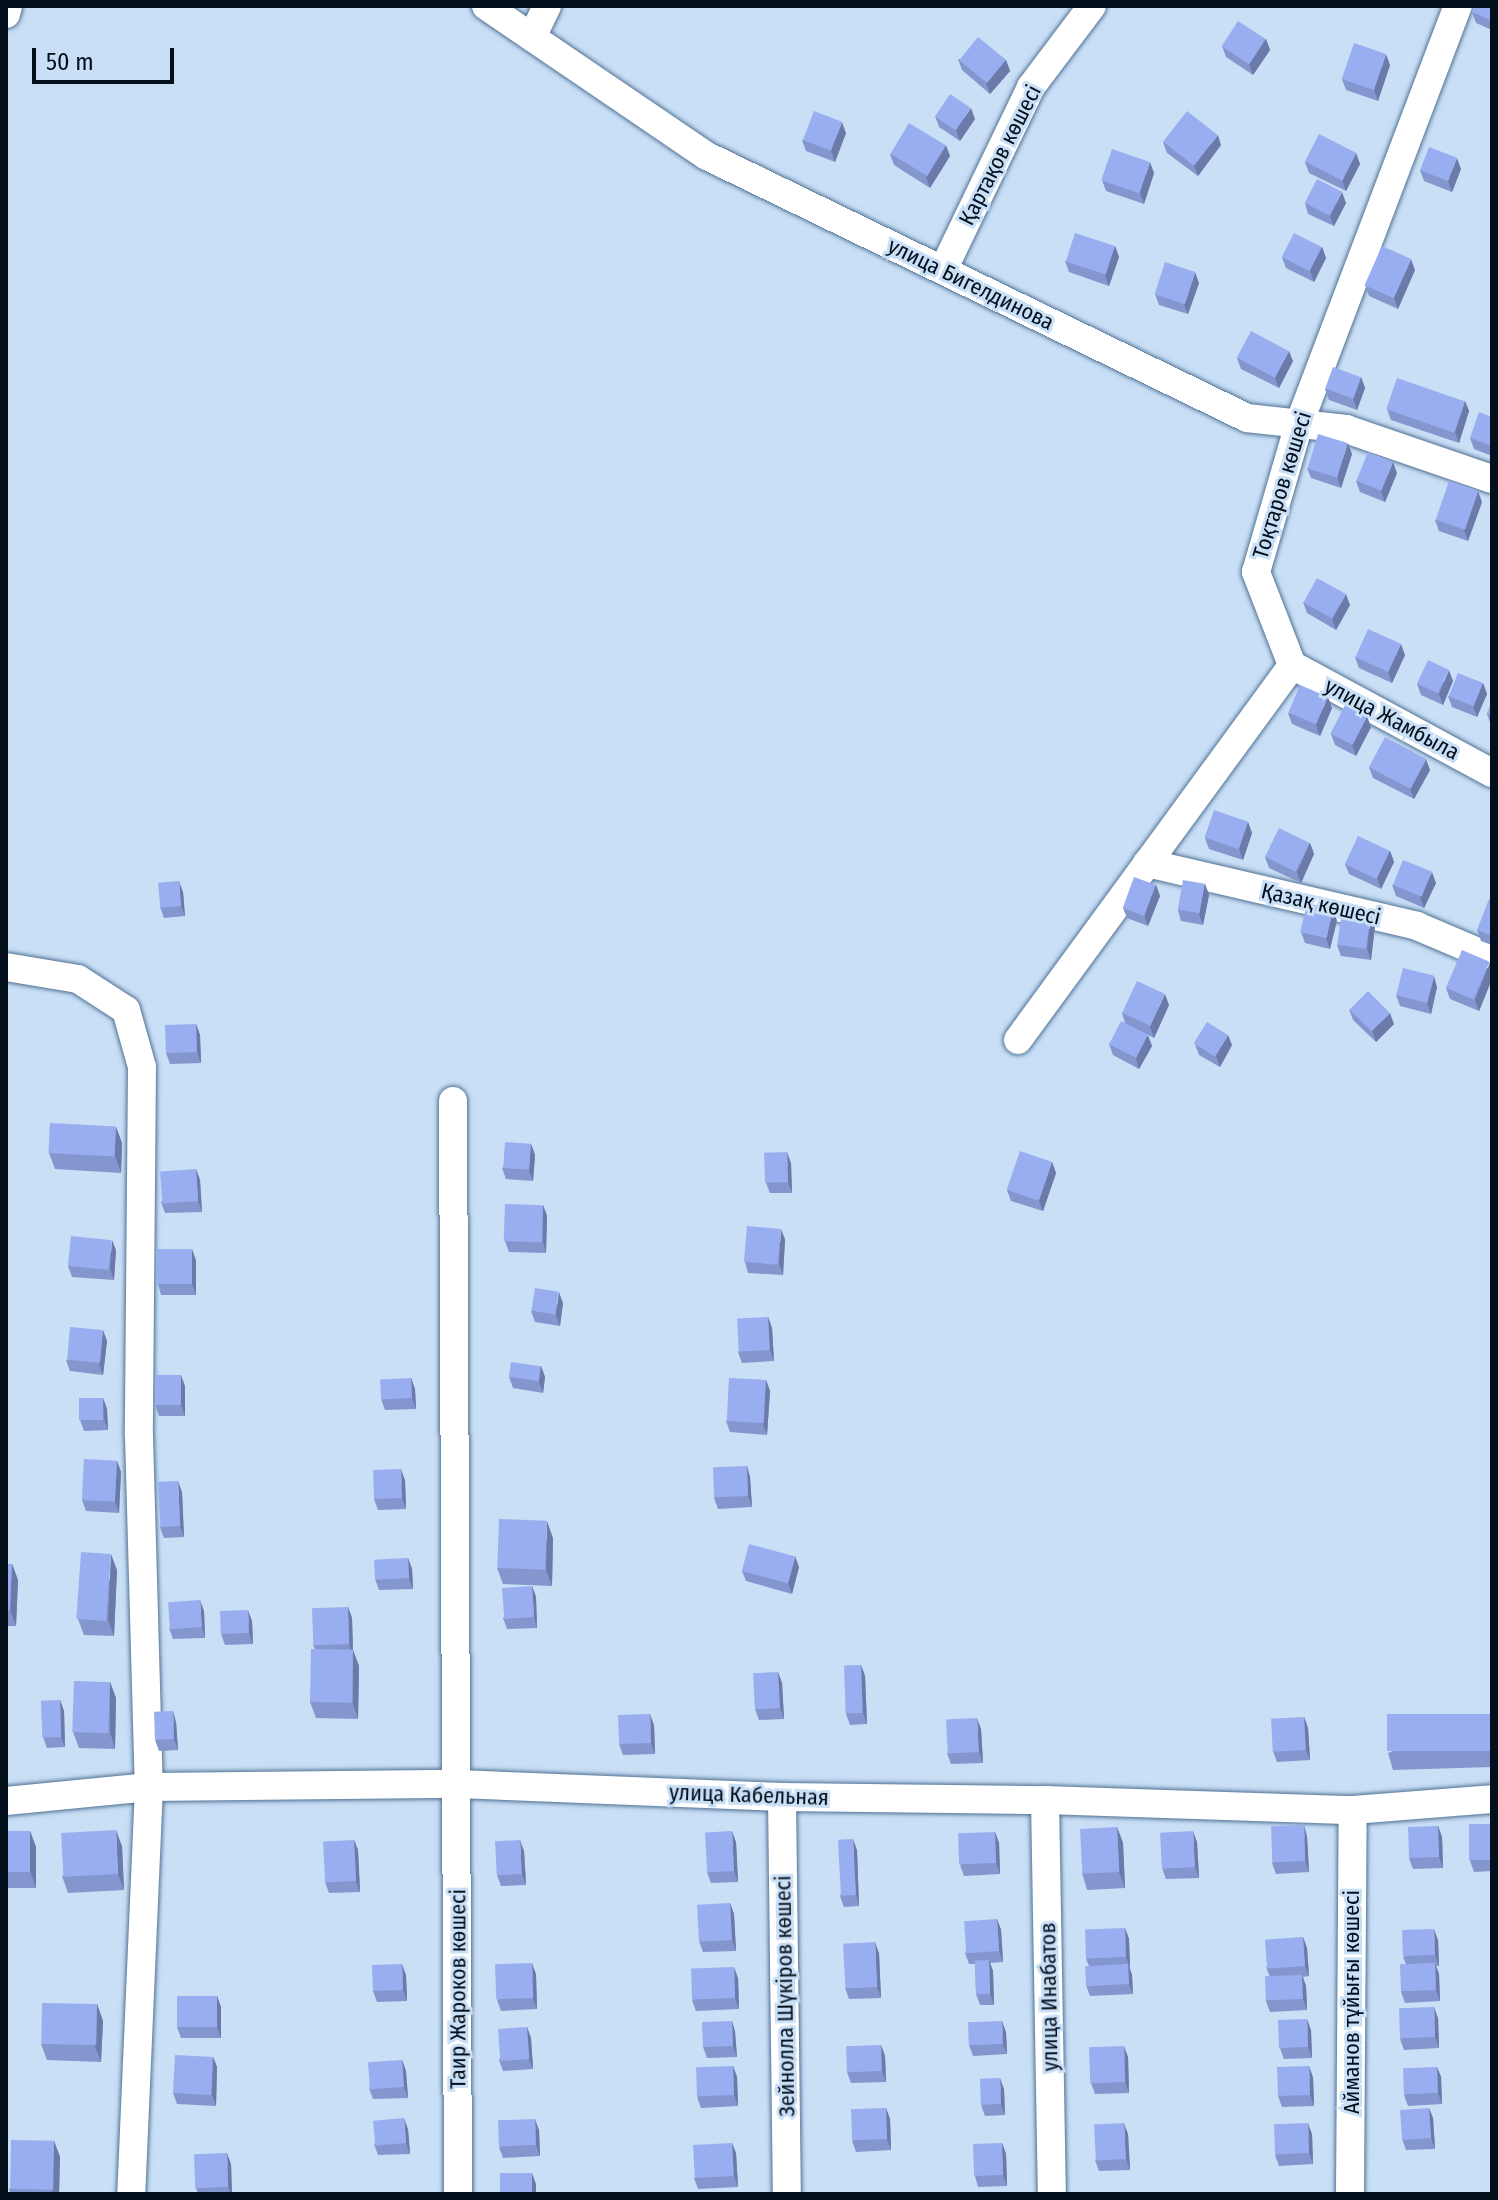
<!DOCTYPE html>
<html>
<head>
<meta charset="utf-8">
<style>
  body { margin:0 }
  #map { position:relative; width:1498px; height:2200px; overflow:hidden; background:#c9dff6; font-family:"Fira Sans Condensed",sans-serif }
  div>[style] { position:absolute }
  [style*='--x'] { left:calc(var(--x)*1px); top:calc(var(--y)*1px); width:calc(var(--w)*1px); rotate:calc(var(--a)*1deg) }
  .roads { filter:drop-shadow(0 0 2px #507295) drop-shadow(0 0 2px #507295) }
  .minor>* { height:28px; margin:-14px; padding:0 14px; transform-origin:14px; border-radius:14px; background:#fff }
  .wall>* { inset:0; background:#8496ce }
  .shaded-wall>* { inset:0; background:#6b7aa8 }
  .building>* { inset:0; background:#99aef0; transform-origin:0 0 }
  span { translate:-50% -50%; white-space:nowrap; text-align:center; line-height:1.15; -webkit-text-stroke:6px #c9dff6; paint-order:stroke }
  .street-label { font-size:22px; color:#040f1c }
  .frame { position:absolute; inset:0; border:8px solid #040f1c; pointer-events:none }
  .scale { position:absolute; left:32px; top:48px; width:142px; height:36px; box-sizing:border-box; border:4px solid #040f1c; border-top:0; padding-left:10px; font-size:24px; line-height:28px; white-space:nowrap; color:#040f1c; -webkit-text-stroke:6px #c9dff6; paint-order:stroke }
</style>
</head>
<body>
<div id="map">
  <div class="roads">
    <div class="minor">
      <div style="--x:486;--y:6;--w:267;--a:34.2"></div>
      <div style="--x:707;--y:156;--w:600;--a:25.88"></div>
      <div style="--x:1247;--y:418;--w:100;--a:6.3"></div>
      <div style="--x:1346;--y:429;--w:154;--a:18.9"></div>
      <div style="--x:6;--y:14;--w:8;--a:-76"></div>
      <div style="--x:532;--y:37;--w:34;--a:-64"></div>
      <div style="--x:943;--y:270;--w:203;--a:-64.3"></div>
      <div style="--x:1031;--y:87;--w:101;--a:-53"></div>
      <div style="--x:1292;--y:665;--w:227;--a:28.4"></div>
      <div style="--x:1147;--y:863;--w:277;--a:13.1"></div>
      <div style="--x:1417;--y:926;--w:82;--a:23.1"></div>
      <div style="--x:6;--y:967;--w:73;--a:9.5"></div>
      <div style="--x:78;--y:979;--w:57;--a:32.9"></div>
      <div style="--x:126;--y:1010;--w:59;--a:74.3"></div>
      <div style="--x:142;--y:1067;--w:369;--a:90.5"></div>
      <div style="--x:139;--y:1436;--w:351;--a:88.4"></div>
      <div style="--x:149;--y:1787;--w:407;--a:92.5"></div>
      <div style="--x:1018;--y:1040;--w:464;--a:-53.8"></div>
      <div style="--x:1292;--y:665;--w:100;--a:-111.2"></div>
      <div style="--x:1256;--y:572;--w:154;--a:-73.8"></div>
      <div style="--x:1299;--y:424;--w:447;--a:-69.2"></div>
      <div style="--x:453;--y:1101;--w:1093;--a:89.74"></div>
      <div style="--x:782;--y:1797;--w:397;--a:89.3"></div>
      <div style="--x:1045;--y:1800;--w:394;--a:89"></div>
      <div style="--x:6;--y:1801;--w:144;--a:-5.6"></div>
      <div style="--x:149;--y:1787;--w:309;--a:-0.6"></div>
      <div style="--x:458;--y:1784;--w:324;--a:2.3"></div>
      <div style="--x:782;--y:1797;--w:263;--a:0.7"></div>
      <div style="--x:1045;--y:1800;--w:308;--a:1.9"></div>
      <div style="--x:1353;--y:1810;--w:139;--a:-4.5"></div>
      <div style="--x:1350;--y:2194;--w:384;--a:-89.6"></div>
    </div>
  </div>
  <div class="wall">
    <div style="clip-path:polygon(1492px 6px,1492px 30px,1476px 23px,1472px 12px)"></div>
    <div style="clip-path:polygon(1266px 39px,1270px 50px,1253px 75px,1226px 57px,1222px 46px)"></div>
    <div style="clip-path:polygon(958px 59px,1006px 60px,1010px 71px,990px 94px,962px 70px)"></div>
    <div style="clip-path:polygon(1390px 65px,1378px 101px,1346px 90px,1342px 79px)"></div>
    <div style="clip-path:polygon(935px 116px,975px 119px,960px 141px,939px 127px)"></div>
    <div style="clip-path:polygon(846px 133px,835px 162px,806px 151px,802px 140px)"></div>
    <div style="clip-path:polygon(1163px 142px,1221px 145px,1198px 176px,1167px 153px)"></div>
    <div style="clip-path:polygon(1356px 153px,1360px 164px,1346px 191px,1309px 173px,1305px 162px)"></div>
    <div style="clip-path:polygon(890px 154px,950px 156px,930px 188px,894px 165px)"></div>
    <div style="clip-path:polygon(1461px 169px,1452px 192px,1424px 181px,1420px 170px)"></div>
    <div style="clip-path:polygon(1154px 173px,1144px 204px,1106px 191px,1102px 180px)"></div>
    <div style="clip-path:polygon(1305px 203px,1346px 203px,1334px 226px,1308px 214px)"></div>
    <div style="clip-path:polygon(1115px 246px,1119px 257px,1109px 286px,1069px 272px,1065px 261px)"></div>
    <div style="clip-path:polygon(1322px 247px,1326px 258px,1314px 282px,1286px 268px,1282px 257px)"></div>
    <div style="clip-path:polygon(1415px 270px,1398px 309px,1369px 296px,1365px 285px)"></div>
    <div style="clip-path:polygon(1199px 283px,1188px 314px,1159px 305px,1155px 294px)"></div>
    <div style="clip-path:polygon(1237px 358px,1293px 361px,1279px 388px,1241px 369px)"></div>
    <div style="clip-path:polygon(1361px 377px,1365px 388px,1357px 410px,1329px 400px,1325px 389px)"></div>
    <div style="clip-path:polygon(1465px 401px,1469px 411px,1459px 443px,1391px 420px,1387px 409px)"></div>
    <div style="clip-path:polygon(1492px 417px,1492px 456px,1474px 449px,1470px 438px)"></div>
    <div style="clip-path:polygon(1352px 454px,1341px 488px,1311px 478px,1307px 468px)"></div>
    <div style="clip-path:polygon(1397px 473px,1385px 502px,1360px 492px,1356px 481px)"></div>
    <div style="clip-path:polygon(1482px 502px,1468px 541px,1439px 531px,1435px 520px)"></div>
    <div style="clip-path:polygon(1303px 602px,1350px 605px,1336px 630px,1307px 613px)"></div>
    <div style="clip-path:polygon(1405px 655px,1392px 683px,1359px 668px,1355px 657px)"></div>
    <div style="clip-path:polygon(1453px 681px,1443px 705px,1421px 695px,1417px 684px)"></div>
    <div style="clip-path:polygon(1483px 683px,1487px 694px,1477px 717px,1452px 707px,1448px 696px)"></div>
    <div style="clip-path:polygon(1492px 701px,1492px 728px,1487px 714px)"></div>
    <div style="clip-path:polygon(1332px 708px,1320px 736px,1292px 724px,1288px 713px)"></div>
    <div style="clip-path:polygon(1371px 727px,1356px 756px,1335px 745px,1331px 734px)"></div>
    <div style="clip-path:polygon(1369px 767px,1430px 770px,1414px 799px,1373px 778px)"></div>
    <div style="clip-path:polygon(1248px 822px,1252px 833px,1243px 860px,1209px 849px,1205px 838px)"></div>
    <div style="clip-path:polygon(1310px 843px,1314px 854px,1301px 883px,1269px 868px,1265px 857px)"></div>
    <div style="clip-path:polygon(1390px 851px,1394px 862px,1381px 889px,1349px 874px,1345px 864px)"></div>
    <div style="clip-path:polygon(1436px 883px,1424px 908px,1396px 896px,1392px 885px)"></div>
    <div style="clip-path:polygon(1205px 884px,1209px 895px,1203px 925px,1181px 921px,1178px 910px)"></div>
    <div style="clip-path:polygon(1156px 885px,1160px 896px,1148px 926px,1127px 918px,1123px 908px)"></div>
    <div style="clip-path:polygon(183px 892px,185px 916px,164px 918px,160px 907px)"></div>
    <div style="clip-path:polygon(1492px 900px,1492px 945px,1481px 941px,1477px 930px)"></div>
    <div style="clip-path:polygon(1337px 920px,1330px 949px,1305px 943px,1301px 932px)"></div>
    <div style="clip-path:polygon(1375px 926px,1371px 960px,1341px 956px,1337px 945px)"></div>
    <div style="clip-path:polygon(1492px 966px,1492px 979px,1479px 1011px,1450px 999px,1446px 988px)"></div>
    <div style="clip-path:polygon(1437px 987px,1431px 1014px,1400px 1006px,1396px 995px)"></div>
    <div style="clip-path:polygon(1169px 1005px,1154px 1038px,1146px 1034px,1152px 1046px,1139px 1069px,1113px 1055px,1109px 1044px,1125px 1023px,1122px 1013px)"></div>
    <div style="clip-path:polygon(1349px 1009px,1394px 1024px,1376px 1042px,1353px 1020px)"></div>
    <div style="clip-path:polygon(196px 1024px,200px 1035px,201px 1063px,170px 1064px,166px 1053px)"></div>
    <div style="clip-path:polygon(1195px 1044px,1232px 1045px,1220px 1067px,1199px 1055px)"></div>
    <div style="clip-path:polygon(116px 1127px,122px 1143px,121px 1173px,55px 1169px,49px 1153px)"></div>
    <div style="clip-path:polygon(531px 1144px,535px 1155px,533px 1181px,506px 1179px,502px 1168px)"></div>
    <div style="clip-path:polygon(1052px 1162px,1056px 1173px,1043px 1211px,1011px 1201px,1007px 1190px)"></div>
    <div style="clip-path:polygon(791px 1163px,792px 1193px,770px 1193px,766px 1183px)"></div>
    <div style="clip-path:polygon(196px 1169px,200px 1180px,202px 1212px,165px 1213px,161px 1202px)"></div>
    <div style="clip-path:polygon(543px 1205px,547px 1216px,546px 1253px,509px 1252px,505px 1241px)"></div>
    <div style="clip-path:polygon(785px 1239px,783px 1275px,748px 1273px,745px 1262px)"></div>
    <div style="clip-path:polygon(116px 1250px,114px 1280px,72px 1277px,68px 1266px)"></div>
    <div style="clip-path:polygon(196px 1260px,196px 1295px,161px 1295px,158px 1284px)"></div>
    <div style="clip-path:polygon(563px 1303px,560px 1326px,535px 1322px,531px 1311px)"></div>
    <div style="clip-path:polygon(768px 1317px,772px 1328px,774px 1361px,742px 1363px,738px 1352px)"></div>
    <div style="clip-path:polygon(107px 1341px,103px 1375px,70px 1371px,66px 1360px)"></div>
    <div style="clip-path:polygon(541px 1366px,545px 1377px,543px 1393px,513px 1388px,509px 1377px)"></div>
    <div style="clip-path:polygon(411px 1378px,415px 1389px,416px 1409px,385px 1410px,381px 1399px)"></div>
    <div style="clip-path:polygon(766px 1380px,770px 1391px,767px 1435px,730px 1432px,726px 1421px)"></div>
    <div style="clip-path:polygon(185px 1386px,185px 1416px,159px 1416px,155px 1405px)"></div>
    <div style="clip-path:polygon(103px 1398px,107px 1409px,108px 1430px,84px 1431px,80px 1420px)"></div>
    <div style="clip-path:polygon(117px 1461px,121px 1472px,119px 1513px,86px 1511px,82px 1500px)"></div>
    <div style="clip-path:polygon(747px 1466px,750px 1477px,752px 1507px,718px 1509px,714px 1498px)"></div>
    <div style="clip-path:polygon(405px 1480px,406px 1509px,378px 1510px,374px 1499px)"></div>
    <div style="clip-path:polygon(182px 1492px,184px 1537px,164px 1538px,160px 1527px)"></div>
    <div style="clip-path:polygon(553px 1538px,552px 1586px,503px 1584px,497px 1568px)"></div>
    <div style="clip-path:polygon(408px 1558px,412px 1569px,413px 1589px,379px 1590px,375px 1579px)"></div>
    <div style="clip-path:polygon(6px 1564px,12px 1564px,18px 1580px,16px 1626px,6px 1626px)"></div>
    <div style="clip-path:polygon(799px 1567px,792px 1594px,746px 1581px,742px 1571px)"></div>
    <div style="clip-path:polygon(117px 1570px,114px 1636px,84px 1635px,78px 1619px)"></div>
    <div style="clip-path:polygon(532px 1586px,536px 1597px,537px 1628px,507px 1629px,503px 1618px)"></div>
    <div style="clip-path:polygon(348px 1607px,352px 1618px,353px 1650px,359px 1666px,358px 1719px,316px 1718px,310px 1702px,315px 1649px,313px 1645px)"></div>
    <div style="clip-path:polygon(204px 1611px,205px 1638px,173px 1639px,169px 1628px)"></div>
    <div style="clip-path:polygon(252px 1621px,253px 1644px,225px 1645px,221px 1634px)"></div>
    <div style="clip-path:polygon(861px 1665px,865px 1676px,867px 1724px,850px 1725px,846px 1714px)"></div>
    <div style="clip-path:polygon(778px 1672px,782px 1683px,784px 1719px,759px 1720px,755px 1709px)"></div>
    <div style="clip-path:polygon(110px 1682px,116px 1698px,115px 1749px,79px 1748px,73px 1732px)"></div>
    <div style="clip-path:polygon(60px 1700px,64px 1711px,65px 1747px,47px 1748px,43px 1737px)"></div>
    <div style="clip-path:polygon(1492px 1714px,1492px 1767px,1393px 1770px,1388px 1753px)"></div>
    <div style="clip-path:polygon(1304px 1717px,1308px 1728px,1310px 1760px,1277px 1762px,1273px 1751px)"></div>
    <div style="clip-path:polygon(176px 1722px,178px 1750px,159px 1751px,155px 1740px)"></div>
    <div style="clip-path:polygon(654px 1725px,655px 1754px,623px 1755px,619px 1744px)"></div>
    <div style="clip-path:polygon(981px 1729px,983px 1763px,951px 1764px,947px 1753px)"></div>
    <div style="clip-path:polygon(1492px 1824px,1492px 1871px,1474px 1872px,1470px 1861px)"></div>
    <div style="clip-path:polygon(1438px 1826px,1442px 1837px,1443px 1868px,1413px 1869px,1409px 1858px)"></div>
    <div style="clip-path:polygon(1117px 1827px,1123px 1843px,1125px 1888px,1087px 1890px,1082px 1873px)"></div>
    <div style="clip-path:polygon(6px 1831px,30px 1831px,36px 1847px,36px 1888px,6px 1888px)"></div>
    <div style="clip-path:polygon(995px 1832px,999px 1843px,1000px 1874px,964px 1876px,960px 1865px)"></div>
    <div style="clip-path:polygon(1307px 1836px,1309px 1872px,1276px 1874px,1272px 1863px)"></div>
    <div style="clip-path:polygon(354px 1840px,358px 1850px,360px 1892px,329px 1893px,325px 1882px)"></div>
    <div style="clip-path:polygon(736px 1842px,738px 1882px,711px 1883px,707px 1872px)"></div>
    <div style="clip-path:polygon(1197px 1842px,1199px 1878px,1166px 1879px,1162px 1868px)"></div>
    <div style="clip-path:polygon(122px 1846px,124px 1890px,68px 1893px,62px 1876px)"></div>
    <div style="clip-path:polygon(857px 1850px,859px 1906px,844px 1907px,840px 1896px)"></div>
    <div style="clip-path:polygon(524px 1851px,526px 1885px,501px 1886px,497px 1875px)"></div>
    <div style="clip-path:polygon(730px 1903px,734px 1914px,736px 1951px,703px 1952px,699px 1941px)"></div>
    <div style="clip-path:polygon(997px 1919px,1001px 1930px,1003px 1962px,990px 1963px,993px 1971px,994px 2005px,980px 2005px,976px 1994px,975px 1964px,969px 1964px,965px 1953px)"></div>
    <div style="clip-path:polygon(1125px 1928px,1129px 1939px,1130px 1968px,1132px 1975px,1133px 1994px,1090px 1996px,1086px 1985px,1089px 1966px,1086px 1959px)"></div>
    <div style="clip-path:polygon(1303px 1937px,1307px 1948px,1309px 1976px,1303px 1977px,1306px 1986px,1307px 2010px,1270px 2012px,1266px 2001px,1270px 1977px,1266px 1967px)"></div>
    <div style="clip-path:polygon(1438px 1940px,1439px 1966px,1436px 1966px,1439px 1974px,1440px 2001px,1405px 2003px,1401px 1992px,1406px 1964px,1403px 1957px)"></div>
    <div style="clip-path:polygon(879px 1953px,881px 1998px,849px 1999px,845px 1988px)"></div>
    <div style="clip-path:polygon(536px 1974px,537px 2009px,501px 2011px,497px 2000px)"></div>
    <div style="clip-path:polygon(406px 1975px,407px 2001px,377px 2002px,373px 1991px)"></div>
    <div style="clip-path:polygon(738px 1978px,739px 2009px,696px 2011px,692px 2000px)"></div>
    <div style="clip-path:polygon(217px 1996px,221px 2007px,221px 2038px,181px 2038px,177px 2027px)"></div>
    <div style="clip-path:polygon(97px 2004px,103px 2021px,101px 2062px,47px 2060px,41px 2044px)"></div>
    <div style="clip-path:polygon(1438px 2018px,1439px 2048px,1404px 2050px,1400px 2039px)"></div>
    <div style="clip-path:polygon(732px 2021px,735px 2032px,737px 2057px,707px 2058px,703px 2047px)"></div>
    <div style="clip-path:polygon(527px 2027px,531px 2038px,533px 2069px,503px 2071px,499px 2060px)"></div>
    <div style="clip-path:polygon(1311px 2030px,1312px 2058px,1284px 2059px,1280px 2048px)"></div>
    <div style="clip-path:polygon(1006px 2032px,1007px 2054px,973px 2056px,969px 2045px)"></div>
    <div style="clip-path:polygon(881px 2045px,885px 2056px,886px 2082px,851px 2083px,847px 2072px)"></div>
    <div style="clip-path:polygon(213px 2057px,217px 2067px,216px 2106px,177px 2104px,173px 2093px)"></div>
    <div style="clip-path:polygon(1128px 2057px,1129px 2093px,1095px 2094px,1091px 2083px)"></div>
    <div style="clip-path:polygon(402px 2060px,406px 2071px,408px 2098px,373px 2099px,369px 2088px)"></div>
    <div style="clip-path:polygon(733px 2066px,737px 2077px,738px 2106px,701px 2108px,697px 2097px)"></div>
    <div style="clip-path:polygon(1437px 2067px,1441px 2077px,1442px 2104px,1408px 2106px,1404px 2095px)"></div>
    <div style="clip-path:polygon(1313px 2077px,1314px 2106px,1282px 2107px,1278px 2096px)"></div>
    <div style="clip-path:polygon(1004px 2089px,1005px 2115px,985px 2116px,981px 2105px)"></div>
    <div style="clip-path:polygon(886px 2108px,890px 2119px,891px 2150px,856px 2152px,852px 2141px)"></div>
    <div style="clip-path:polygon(1429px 2108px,1433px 2118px,1435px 2149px,1406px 2150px,1402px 2139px)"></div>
    <div style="clip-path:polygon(408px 2129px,410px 2154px,378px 2155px,374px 2144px)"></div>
    <div style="clip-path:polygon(539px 2130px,540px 2156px,503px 2158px,499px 2147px)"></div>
    <div style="clip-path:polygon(1128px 2134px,1130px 2170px,1099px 2171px,1095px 2160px)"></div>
    <div style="clip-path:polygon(1312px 2134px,1313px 2164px,1279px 2166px,1275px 2155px)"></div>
    <div style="clip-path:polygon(54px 2141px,60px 2157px,59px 2194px,11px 2194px,9px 2189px)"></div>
    <div style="clip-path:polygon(732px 2143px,736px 2153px,738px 2187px,698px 2189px,694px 2178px)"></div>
    <div style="clip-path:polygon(1002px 2143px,1006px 2154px,1007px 2186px,978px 2187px,975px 2176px)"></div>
    <div style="clip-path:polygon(231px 2164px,232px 2194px,198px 2194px,196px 2188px)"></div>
  </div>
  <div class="shaded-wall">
    <div style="clip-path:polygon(1266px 39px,1270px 50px,1253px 75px,1249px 64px)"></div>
    <div style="clip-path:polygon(1386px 54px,1390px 65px,1378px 101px,1374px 90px)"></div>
    <div style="clip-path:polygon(1006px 60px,1010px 71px,990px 94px,986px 83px)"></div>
    <div style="clip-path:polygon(971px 108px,975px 119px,960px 141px,956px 130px)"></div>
    <div style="clip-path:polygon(842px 122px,846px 133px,835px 162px,831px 151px)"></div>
    <div style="clip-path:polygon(1218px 135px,1221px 145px,1198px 176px,1194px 166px)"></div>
    <div style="clip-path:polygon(946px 145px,950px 156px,930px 188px,926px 177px)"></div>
    <div style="clip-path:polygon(1356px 153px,1360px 164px,1346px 191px,1342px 180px)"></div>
    <div style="clip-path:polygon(1457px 158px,1461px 169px,1452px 192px,1448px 181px)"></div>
    <div style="clip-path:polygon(1150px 162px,1154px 173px,1144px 204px,1140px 193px)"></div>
    <div style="clip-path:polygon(1342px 192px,1346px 203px,1334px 226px,1330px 216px)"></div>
    <div style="clip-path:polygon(1115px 246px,1119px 257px,1109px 286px,1105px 275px)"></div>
    <div style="clip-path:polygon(1322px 247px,1326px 258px,1314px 282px,1310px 271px)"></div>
    <div style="clip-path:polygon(1411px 259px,1415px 270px,1398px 309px,1394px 298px)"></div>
    <div style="clip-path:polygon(1195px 272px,1199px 283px,1188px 314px,1184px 304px)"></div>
    <div style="clip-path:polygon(1289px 351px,1293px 361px,1279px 388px,1275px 378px)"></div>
    <div style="clip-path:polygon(1361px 377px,1365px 388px,1357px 410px,1353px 399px)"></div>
    <div style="clip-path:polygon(1465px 401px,1469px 411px,1459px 443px,1455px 432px)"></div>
    <div style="clip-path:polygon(1348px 443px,1352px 454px,1341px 488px,1337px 477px)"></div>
    <div style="clip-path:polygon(1393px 462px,1397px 473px,1385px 502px,1381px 491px)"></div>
    <div style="clip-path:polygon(1478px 491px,1482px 502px,1468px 541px,1464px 530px)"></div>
    <div style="clip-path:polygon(1346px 594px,1350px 605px,1336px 630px,1332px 619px)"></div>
    <div style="clip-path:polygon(1401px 644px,1405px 655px,1392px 683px,1388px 672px)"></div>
    <div style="clip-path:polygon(1449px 670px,1453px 681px,1443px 705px,1439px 694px)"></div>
    <div style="clip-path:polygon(1483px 683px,1487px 694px,1477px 717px,1473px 706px)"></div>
    <div style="clip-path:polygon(1328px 697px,1332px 708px,1320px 736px,1316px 725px)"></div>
    <div style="clip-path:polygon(1367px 716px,1371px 727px,1356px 756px,1352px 745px)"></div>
    <div style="clip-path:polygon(1426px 759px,1430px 770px,1414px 799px,1410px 788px)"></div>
    <div style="clip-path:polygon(1248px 822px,1252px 833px,1243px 860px,1239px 849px)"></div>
    <div style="clip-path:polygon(1310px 843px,1314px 854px,1301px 883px,1297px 872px)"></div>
    <div style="clip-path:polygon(1390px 851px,1394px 862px,1381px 889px,1377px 878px)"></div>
    <div style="clip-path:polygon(1432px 872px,1436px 883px,1424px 908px,1420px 897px)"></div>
    <div style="clip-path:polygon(179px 881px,183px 892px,185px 916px,181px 906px)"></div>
    <div style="clip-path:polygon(1205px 884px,1209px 895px,1203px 925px,1199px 914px)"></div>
    <div style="clip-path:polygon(1156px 885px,1160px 896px,1148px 926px,1144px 915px)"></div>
    <div style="clip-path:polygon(1333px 909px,1337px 920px,1330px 949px,1326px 938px)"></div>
    <div style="clip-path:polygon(1371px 915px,1375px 926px,1371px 960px,1367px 949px)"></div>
    <div style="clip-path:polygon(1490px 962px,1492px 966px,1492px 979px,1479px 1011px,1475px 1000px)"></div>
    <div style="clip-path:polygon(1434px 976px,1437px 987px,1431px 1014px,1427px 1003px)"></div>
    <div style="clip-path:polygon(1165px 994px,1169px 1005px,1154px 1038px,1150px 1027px)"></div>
    <div style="clip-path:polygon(1390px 1013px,1394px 1024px,1376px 1042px,1372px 1031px)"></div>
    <div style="clip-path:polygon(196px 1024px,200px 1035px,201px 1063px,197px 1052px)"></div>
    <div style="clip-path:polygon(1148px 1035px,1152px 1046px,1139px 1069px,1136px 1059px)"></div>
    <div style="clip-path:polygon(1228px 1035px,1232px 1045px,1220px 1067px,1216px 1056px)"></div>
    <div style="clip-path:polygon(116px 1127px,122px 1143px,121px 1173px,115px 1156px)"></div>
    <div style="clip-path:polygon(531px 1144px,535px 1155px,533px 1181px,529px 1170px)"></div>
    <div style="clip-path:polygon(787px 1152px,791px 1163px,792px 1193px,788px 1182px)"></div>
    <div style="clip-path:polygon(1052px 1162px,1056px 1173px,1043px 1211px,1039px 1201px)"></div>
    <div style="clip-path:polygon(196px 1169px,200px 1180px,202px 1212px,198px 1201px)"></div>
    <div style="clip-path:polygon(543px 1205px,547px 1216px,546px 1253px,543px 1242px)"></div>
    <div style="clip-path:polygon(781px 1229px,785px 1239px,783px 1275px,779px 1264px)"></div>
    <div style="clip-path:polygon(112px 1240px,116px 1250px,114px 1280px,110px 1269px)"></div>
    <div style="clip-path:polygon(192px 1249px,196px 1260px,196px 1295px,192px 1284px)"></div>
    <div style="clip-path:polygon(559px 1292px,563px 1303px,560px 1326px,556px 1315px)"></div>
    <div style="clip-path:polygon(768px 1317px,772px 1328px,774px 1361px,770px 1350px)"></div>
    <div style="clip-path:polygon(103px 1330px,107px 1341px,103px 1375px,99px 1364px)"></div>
    <div style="clip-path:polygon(541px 1366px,545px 1377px,543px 1393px,539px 1382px)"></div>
    <div style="clip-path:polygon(181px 1375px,185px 1386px,185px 1416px,181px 1405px)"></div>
    <div style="clip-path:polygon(411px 1378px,415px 1389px,416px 1409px,412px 1398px)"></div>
    <div style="clip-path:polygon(766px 1380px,770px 1391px,767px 1435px,763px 1424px)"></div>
    <div style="clip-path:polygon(103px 1398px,107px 1409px,108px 1430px,104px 1419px)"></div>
    <div style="clip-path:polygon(117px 1461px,121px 1472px,119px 1513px,115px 1502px)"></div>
    <div style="clip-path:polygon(747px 1466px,750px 1477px,752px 1507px,748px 1496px)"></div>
    <div style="clip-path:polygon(401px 1469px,405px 1480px,406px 1509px,402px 1498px)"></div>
    <div style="clip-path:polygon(178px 1481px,182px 1492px,184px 1537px,180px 1526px)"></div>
    <div style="clip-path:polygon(547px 1521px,553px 1538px,552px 1586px,546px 1570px)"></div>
    <div style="clip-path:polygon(111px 1554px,117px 1570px,114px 1636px,108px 1620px)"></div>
    <div style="clip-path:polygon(795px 1556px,799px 1567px,792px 1594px,788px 1583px)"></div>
    <div style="clip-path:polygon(408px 1558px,412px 1569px,413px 1589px,409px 1578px)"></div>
    <div style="clip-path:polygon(12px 1564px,18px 1580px,16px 1626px,10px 1610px)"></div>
    <div style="clip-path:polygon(532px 1586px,536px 1597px,537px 1628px,534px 1617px)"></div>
    <div style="clip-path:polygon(200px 1600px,204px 1611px,205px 1638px,202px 1627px)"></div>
    <div style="clip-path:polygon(348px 1607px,352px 1618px,353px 1655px,349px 1644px)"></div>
    <div style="clip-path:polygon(248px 1610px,252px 1621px,253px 1644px,249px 1633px)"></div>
    <div style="clip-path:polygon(353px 1650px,359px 1666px,358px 1719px,353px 1703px)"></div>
    <div style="clip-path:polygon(861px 1665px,865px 1676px,867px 1724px,863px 1713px)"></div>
    <div style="clip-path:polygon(778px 1672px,782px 1683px,784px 1719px,780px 1708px)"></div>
    <div style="clip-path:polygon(110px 1682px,116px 1698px,115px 1749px,110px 1732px)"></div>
    <div style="clip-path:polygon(6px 1696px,8px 1702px,7px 1744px,6px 1741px)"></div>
    <div style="clip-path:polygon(60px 1700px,64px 1711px,65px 1747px,61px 1737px)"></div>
    <div style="clip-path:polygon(173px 1711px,176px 1722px,178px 1750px,174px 1739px)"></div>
    <div style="clip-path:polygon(650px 1714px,654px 1725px,655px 1754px,651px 1743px)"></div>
    <div style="clip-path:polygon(1304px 1717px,1308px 1728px,1310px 1760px,1306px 1750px)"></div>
    <div style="clip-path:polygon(977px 1718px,981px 1729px,983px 1763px,979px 1752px)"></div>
    <div style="clip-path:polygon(1304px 1825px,1307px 1836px,1309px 1872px,1305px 1861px)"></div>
    <div style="clip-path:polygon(1438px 1826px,1442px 1837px,1443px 1868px,1439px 1857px)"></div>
    <div style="clip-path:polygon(1117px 1827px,1123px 1843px,1125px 1888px,1119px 1872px)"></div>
    <div style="clip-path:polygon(116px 1830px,122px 1846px,124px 1890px,118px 1874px)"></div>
    <div style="clip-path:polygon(30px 1831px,36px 1847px,36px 1888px,30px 1871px)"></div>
    <div style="clip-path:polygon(732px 1831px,736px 1842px,738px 1882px,734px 1871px)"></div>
    <div style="clip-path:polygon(1193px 1831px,1197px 1842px,1199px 1878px,1195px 1867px)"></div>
    <div style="clip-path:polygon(995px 1832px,999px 1843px,1000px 1874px,996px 1863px)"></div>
    <div style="clip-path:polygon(853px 1839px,857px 1850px,859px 1906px,856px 1895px)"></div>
    <div style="clip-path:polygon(354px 1840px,358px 1850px,360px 1892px,356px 1881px)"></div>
    <div style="clip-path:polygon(520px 1840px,524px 1851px,526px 1885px,522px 1874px)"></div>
    <div style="clip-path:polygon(730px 1903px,734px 1914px,736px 1951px,732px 1940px)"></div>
    <div style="clip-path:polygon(997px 1919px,1001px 1930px,1003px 1962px,999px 1951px)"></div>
    <div style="clip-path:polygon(1125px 1928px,1129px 1939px,1130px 1968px,1126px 1957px)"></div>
    <div style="clip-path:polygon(1434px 1929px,1438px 1940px,1439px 1966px,1435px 1955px)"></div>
    <div style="clip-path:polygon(1303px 1937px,1307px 1948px,1309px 1976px,1305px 1966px)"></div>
    <div style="clip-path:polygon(875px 1942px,879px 1953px,881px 1998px,877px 1987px)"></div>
    <div style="clip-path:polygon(989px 1960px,993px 1971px,994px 2005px,990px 1994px)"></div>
    <div style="clip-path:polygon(532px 1963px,536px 1974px,537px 2009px,533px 1998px)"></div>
    <div style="clip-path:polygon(1435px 1963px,1439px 1974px,1440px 2001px,1436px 1990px)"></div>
    <div style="clip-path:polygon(402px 1964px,406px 1975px,407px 2001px,403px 1990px)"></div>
    <div style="clip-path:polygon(1128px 1964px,1132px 1975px,1133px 1994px,1129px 1984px)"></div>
    <div style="clip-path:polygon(734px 1967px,738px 1978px,739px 2009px,735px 1998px)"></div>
    <div style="clip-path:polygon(1302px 1975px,1306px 1986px,1307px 2010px,1303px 1999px)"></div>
    <div style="clip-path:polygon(217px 1996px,221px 2007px,221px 2038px,217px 2027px)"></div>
    <div style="clip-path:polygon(97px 2004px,103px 2021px,101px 2062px,95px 2046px)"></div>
    <div style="clip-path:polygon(1434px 2007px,1438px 2018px,1439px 2048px,1435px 2037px)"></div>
    <div style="clip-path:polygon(1307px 2019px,1311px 2030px,1312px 2058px,1308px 2047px)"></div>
    <div style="clip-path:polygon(732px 2021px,735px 2032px,737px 2057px,733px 2046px)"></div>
    <div style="clip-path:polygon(1002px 2021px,1006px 2032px,1007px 2054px,1003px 2044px)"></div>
    <div style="clip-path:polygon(527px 2027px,531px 2038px,533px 2069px,529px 2059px)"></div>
    <div style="clip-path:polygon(881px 2045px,885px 2056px,886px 2082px,882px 2071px)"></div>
    <div style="clip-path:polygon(1124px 2046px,1128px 2057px,1129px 2093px,1125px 2082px)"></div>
    <div style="clip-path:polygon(213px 2057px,217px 2067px,216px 2106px,212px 2095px)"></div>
    <div style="clip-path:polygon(402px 2060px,406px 2071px,408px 2098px,404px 2087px)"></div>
    <div style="clip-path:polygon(733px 2066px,737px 2077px,738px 2106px,734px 2095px)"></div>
    <div style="clip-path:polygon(1309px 2066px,1313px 2077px,1314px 2106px,1310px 2095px)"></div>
    <div style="clip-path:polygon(1437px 2067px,1441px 2077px,1442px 2104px,1438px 2093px)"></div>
    <div style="clip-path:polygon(1000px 2078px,1004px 2089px,1005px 2115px,1001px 2104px)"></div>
    <div style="clip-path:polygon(886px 2108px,890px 2119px,891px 2150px,887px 2139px)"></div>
    <div style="clip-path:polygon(1429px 2108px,1433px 2118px,1435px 2149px,1431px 2138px)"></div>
    <div style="clip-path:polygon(404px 2118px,408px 2129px,410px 2154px,406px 2143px)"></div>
    <div style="clip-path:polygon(535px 2119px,539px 2130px,540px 2156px,536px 2145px)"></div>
    <div style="clip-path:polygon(1124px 2123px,1128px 2134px,1130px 2170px,1126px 2159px)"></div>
    <div style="clip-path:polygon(1308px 2123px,1312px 2134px,1313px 2164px,1309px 2153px)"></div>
    <div style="clip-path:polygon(54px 2141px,60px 2157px,59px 2194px,53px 2194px,52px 2191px)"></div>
    <div style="clip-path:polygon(732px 2143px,736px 2153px,738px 2187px,734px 2176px)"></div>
    <div style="clip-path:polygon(1002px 2143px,1006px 2154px,1007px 2186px,1003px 2175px)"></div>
    <div style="clip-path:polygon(227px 2153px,231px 2164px,232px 2194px,231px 2194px,228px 2187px)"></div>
    <div style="clip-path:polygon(532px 2173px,536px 2184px,536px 2194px,532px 2194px)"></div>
  </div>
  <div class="building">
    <div style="clip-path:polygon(1474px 6px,1492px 6px,1492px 21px,1472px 12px)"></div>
    <div style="left:1238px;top:21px;width:33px;height:30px;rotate:33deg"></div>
    <div style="left:978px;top:37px;width:36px;height:30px;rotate:39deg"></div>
    <div style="left:1354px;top:43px;width:34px;height:38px;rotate:19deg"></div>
    <div style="left:950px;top:94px;width:25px;height:27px;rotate:34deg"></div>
    <div style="left:814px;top:111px;width:30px;height:31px;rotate:21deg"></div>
    <div style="left:1187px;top:111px;width:39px;height:39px;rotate:38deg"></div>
    <div style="left:909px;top:123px;width:43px;height:36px;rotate:31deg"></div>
    <div style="left:1319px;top:134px;width:42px;height:31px;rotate:27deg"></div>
    <div style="left:1429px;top:147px;width:30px;height:25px;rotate:21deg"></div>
    <div style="left:1112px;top:149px;width:40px;height:33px;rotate:19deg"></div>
    <div style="left:1317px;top:179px;width:28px;height:27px;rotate:27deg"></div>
    <div style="left:1075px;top:233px;width:42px;height:30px;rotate:18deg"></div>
    <div style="left:1294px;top:233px;width:31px;height:27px;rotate:27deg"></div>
    <div style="left:1382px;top:246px;width:32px;height:43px;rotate:24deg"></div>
    <div style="left:1165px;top:262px;width:32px;height:34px;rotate:18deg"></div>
    <div style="left:1251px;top:331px;width:43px;height:30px;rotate:28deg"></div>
    <div style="left:1333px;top:367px;width:30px;height:23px;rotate:20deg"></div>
    <div style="left:1397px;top:378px;width:72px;height:33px;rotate:19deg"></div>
    <div style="clip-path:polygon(1479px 412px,1492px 417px,1492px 446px,1470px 438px)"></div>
    <div style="left:1318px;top:434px;width:31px;height:36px;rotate:17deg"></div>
    <div style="left:1368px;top:452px;width:27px;height:31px;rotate:22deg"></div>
    <div style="left:1449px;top:481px;width:31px;height:41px;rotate:19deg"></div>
    <div style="left:1317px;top:578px;width:33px;height:28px;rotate:29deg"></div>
    <div style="left:1368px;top:629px;width:36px;height:31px;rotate:24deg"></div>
    <div style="left:1428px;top:660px;width:23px;height:26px;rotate:25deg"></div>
    <div style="left:1458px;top:673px;width:27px;height:25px;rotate:22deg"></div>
    <div style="left:1300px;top:685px;width:30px;height:30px;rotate:23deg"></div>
    <div style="clip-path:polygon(1492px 701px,1492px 716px,1487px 714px)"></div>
    <div style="left:1345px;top:705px;width:25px;height:32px;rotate:27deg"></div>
    <div style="left:1385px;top:737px;width:47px;height:34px;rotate:28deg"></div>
    <div style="left:1214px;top:810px;width:36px;height:29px;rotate:19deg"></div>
    <div style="left:1279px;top:828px;width:34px;height:32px;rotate:26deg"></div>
    <div style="left:1358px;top:836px;width:35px;height:31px;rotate:25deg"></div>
    <div style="left:1403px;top:860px;width:31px;height:27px;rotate:22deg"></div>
    <div style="left:1134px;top:877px;width:23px;height:33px;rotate:20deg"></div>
    <div style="left:1183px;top:880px;width:22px;height:30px;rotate:10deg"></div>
    <div style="left:179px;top:881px;width:25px;height:21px;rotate:85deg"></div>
    <div style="clip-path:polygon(1489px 899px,1492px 900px,1492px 936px,1477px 930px)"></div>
    <div style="left:1307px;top:903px;width:27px;height:30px;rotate:13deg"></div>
    <div style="left:1342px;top:911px;width:29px;height:34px;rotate:8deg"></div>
    <div style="left:1462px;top:950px;width:30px;height:41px;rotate:23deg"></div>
    <div style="left:1403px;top:968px;width:32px;height:28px;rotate:14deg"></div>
    <div style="left:1137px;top:981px;width:31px;height:35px;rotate:25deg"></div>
    <div style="left:1368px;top:991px;width:31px;height:26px;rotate:45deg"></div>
    <div style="left:1121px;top:1021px;width:30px;height:26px;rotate:27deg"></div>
    <div style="left:1207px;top:1022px;width:25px;height:25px;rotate:32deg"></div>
    <div style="left:196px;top:1024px;width:28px;height:31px;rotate:88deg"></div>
    <div style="left:50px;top:1123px;width:66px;height:30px;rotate:3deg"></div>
    <div style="left:505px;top:1142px;width:26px;height:26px;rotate:4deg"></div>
    <div style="left:1020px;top:1151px;width:34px;height:41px;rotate:19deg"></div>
    <div style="left:787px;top:1152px;width:30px;height:23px;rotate:88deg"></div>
    <div style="left:196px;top:1169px;width:32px;height:36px;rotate:86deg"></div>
    <div style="left:505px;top:1204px;width:38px;height:37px;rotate:2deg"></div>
    <div style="left:747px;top:1226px;width:34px;height:36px;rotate:5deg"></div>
    <div style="left:71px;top:1236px;width:41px;height:30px;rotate:6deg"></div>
    <div style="left:157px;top:1249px;width:35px;height:35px"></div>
    <div style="left:535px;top:1288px;width:24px;height:23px;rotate:9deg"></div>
    <div style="left:768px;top:1317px;width:33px;height:31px;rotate:87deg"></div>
    <div style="left:70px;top:1327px;width:33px;height:33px;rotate:5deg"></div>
    <div style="left:511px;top:1362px;width:30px;height:15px;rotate:8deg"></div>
    <div style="left:155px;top:1375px;width:26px;height:30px"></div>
    <div style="left:411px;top:1378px;width:20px;height:31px;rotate:87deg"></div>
    <div style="left:729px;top:1378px;width:37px;height:43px;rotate:3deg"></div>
    <div style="left:79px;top:1398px;width:24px;height:22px"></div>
    <div style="left:84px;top:1459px;width:33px;height:41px;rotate:3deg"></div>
    <div style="left:747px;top:1466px;width:30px;height:34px;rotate:88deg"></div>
    <div style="left:401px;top:1469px;width:29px;height:28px;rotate:88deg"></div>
    <div style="left:178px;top:1481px;width:45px;height:20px;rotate:87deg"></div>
    <div style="left:499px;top:1519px;width:48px;height:49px;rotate:2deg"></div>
    <div style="left:749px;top:1544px;width:48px;height:28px;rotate:15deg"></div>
    <div style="left:81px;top:1552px;width:30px;height:67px;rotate:4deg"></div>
    <div style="left:408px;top:1558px;width:20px;height:34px;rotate:87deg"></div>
    <div style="clip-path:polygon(6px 1564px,12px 1564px,10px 1610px,6px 1610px)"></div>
    <div style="left:532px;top:1586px;width:31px;height:30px;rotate:86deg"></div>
    <div style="left:200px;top:1600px;width:27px;height:32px;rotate:86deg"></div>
    <div style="left:348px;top:1607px;width:37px;height:36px;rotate:88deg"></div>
    <div style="left:248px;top:1610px;width:23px;height:28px;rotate:88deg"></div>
    <div style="left:311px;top:1649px;width:42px;height:53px;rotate:1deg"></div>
    <div style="left:861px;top:1665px;width:48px;height:17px;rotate:88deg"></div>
    <div style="left:778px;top:1672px;width:36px;height:25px;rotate:87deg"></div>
    <div style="left:74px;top:1681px;width:36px;height:51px;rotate:2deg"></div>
    <div style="left:60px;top:1700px;width:37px;height:19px;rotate:88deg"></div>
    <div style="left:173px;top:1711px;width:28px;height:19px;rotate:88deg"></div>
    <div style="left:650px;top:1714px;width:29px;height:32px;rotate:88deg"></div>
    <div style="left:1492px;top:1714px;width:37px;height:105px;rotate:90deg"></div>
    <div style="left:1304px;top:1717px;width:33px;height:33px;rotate:87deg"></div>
    <div style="left:977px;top:1718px;width:34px;height:31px;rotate:87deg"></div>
    <div style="left:1492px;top:1824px;width:36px;height:23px;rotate:90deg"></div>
    <div style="left:1304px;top:1825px;width:36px;height:33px;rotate:88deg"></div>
    <div style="left:1438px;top:1826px;width:31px;height:30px;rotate:88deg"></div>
    <div style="left:1117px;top:1827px;width:45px;height:37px;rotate:87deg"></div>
    <div style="left:116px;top:1830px;width:44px;height:55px;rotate:87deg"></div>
    <div style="left:6px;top:1831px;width:24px;height:41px"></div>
    <div style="left:732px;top:1831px;width:40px;height:27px;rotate:87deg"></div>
    <div style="left:1193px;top:1831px;width:36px;height:33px;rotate:87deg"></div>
    <div style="left:995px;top:1832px;width:31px;height:37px;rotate:88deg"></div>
    <div style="left:853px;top:1839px;width:56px;height:15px;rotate:87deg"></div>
    <div style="left:354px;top:1840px;width:41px;height:31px;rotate:87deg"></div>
    <div style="left:520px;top:1840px;width:34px;height:25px;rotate:87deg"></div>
    <div style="left:730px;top:1903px;width:37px;height:33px;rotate:87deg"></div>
    <div style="left:997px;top:1919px;width:32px;height:33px;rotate:86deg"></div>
    <div style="left:1125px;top:1928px;width:29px;height:40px;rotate:88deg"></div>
    <div style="left:1434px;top:1929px;width:26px;height:32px;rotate:88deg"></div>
    <div style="left:1303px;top:1937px;width:29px;height:38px;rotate:86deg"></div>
    <div style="left:875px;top:1942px;width:45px;height:32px;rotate:87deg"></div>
    <div style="left:989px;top:1960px;width:34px;height:14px;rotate:88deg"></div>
    <div style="left:532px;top:1963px;width:35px;height:37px;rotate:88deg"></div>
    <div style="left:1435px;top:1963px;width:27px;height:35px;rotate:88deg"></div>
    <div style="left:402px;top:1964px;width:26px;height:30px;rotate:88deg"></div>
    <div style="left:1128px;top:1964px;width:20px;height:43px;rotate:87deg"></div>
    <div style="left:734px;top:1967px;width:31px;height:43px;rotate:88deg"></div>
    <div style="left:1302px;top:1975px;width:24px;height:37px;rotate:88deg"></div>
    <div style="left:177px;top:1996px;width:40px;height:31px"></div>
    <div style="left:42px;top:2003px;width:55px;height:41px;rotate:1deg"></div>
    <div style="left:1434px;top:2007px;width:30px;height:35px;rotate:88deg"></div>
    <div style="left:1307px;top:2019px;width:28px;height:29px;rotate:88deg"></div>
    <div style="left:732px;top:2021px;width:25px;height:30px;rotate:88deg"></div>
    <div style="left:1002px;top:2021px;width:23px;height:34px;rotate:88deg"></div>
    <div style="left:527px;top:2027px;width:32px;height:29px;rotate:86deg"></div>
    <div style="left:881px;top:2045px;width:26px;height:35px;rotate:88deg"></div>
    <div style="left:1124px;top:2046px;width:36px;height:35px;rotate:88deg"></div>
    <div style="left:175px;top:2055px;width:38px;height:38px;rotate:3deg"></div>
    <div style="left:402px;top:2060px;width:27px;height:34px;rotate:86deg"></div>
    <div style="left:733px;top:2066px;width:29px;height:37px;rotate:88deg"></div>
    <div style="left:1309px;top:2066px;width:29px;height:32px;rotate:88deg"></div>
    <div style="left:1437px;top:2067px;width:26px;height:34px;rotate:88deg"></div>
    <div style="left:1000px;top:2078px;width:26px;height:20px;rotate:88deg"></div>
    <div style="left:886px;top:2108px;width:31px;height:35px;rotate:88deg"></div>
    <div style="left:1429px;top:2108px;width:30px;height:29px;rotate:86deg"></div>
    <div style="left:404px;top:2118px;width:25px;height:31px;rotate:85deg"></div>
    <div style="left:535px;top:2119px;width:26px;height:37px;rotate:88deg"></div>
    <div style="left:1124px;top:2123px;width:36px;height:30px;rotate:87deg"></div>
    <div style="left:1308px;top:2123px;width:30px;height:34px;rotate:88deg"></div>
    <div style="left:11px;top:2140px;width:43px;height:49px;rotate:1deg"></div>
    <div style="left:732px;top:2143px;width:33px;height:39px;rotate:87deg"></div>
    <div style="left:1002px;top:2143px;width:32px;height:29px;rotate:88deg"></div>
    <div style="left:227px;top:2153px;width:34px;height:33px;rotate:88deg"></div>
    <div style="left:532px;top:2173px;width:21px;height:32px;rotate:90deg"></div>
  </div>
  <div class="street-label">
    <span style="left:1000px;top:155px;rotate:-63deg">Қартақов көшесі</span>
    <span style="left:971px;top:284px;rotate:26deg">улица Бигелдинова</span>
    <span style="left:1282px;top:485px;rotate:-73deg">Тоқтаров көшесі</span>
    <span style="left:1392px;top:719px;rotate:28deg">улица Жамбыла</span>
    <span style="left:1321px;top:904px;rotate:13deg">Қазақ көшесі</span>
    <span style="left:749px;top:1795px;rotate:2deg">улица Кабельная</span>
    <span style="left:458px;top:1989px;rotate:-90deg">Таир Жароков көшесі</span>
    <span style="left:785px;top:1996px;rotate:-91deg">Зейнолла Шүкіров көшесі</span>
    <span style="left:1049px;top:1997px;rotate:-91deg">улица Инабатов</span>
    <span style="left:1352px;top:2002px;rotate:-90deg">Айманов тұйығы көшесі</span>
  </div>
  <div class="frame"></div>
  <div class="scale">50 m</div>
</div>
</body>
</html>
